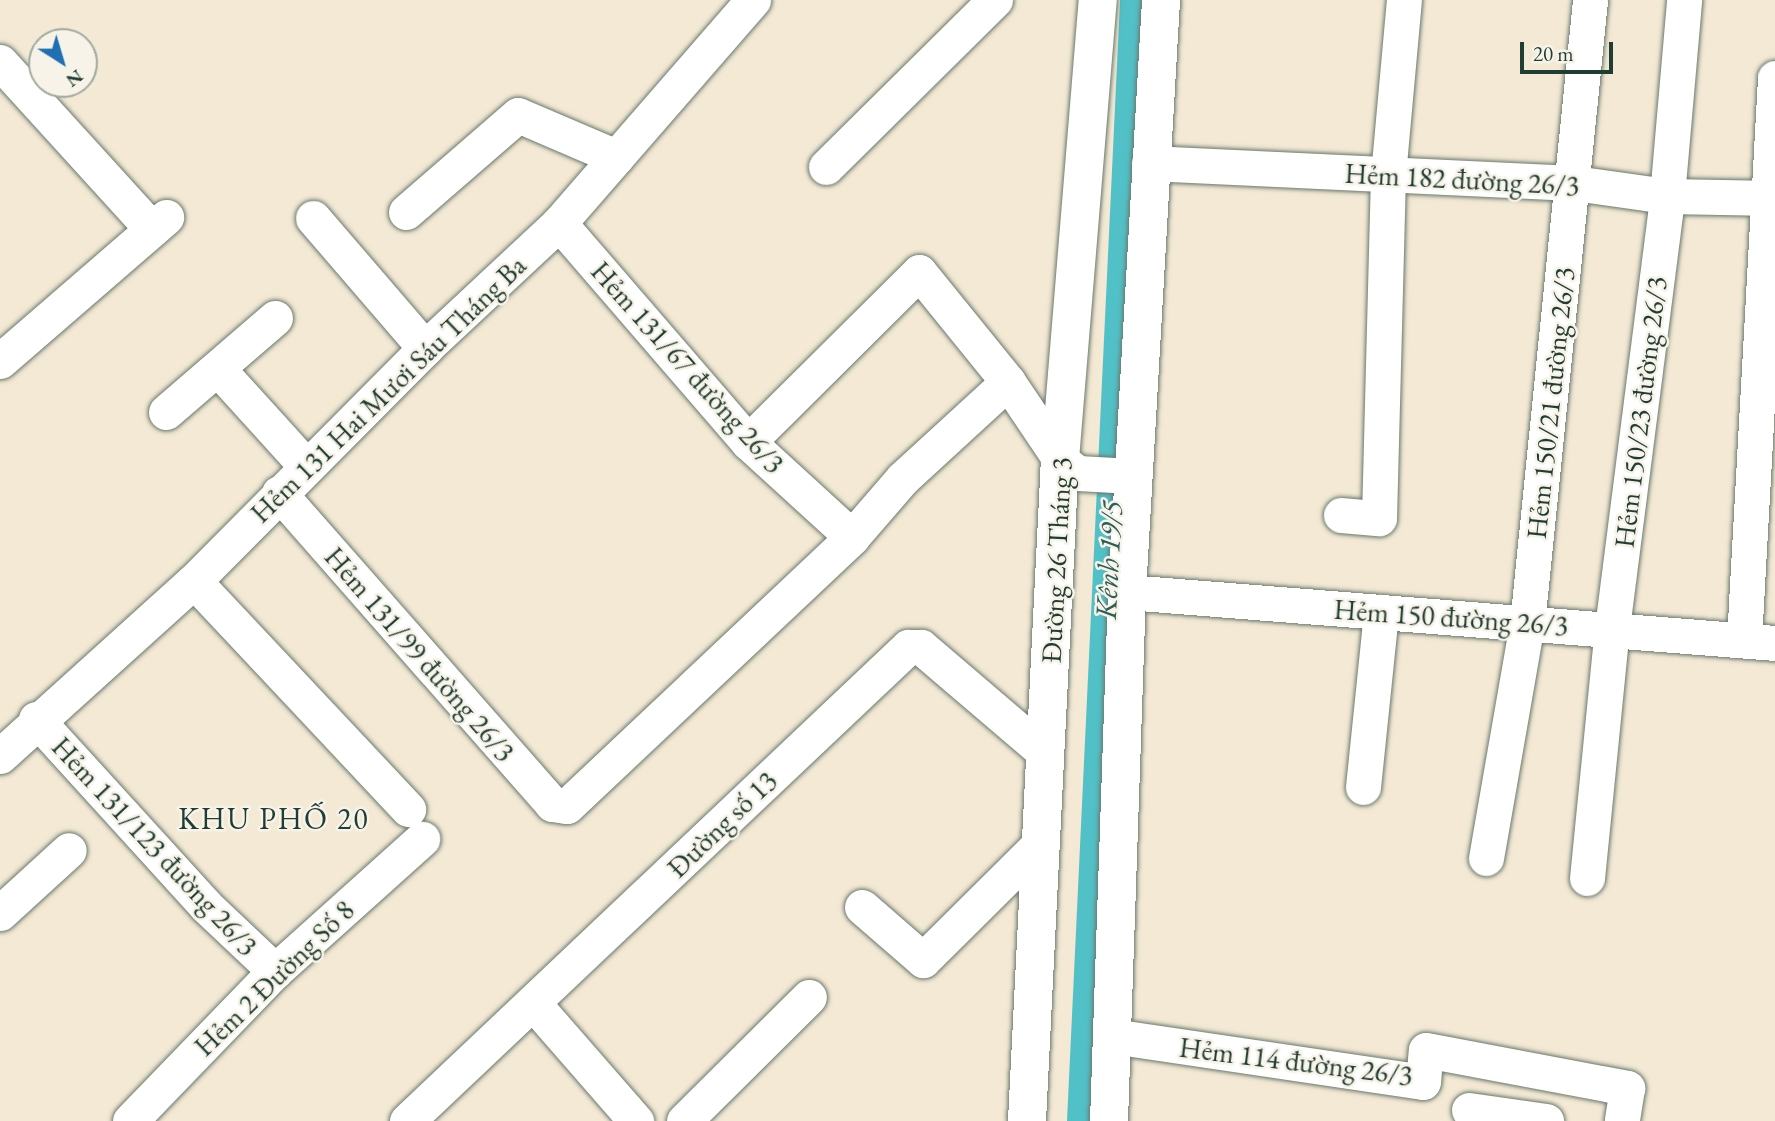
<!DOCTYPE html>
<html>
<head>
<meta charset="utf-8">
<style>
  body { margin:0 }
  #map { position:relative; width:1775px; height:1121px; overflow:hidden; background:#f3e9d4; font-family:"EB Garamond",serif }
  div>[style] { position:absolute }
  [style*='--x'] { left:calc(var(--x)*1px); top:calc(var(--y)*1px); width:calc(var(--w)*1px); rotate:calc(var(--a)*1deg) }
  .canal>* { height:33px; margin:-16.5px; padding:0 16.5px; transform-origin:16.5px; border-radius:16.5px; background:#52c0c7 }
  .roads { filter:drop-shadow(0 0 2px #69796c) drop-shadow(0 0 2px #69796c) }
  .street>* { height:35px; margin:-17.5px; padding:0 17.5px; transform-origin:17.5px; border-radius:17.5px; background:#fff }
  .secondary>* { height:38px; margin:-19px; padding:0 19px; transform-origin:19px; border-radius:19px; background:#fff }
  span { translate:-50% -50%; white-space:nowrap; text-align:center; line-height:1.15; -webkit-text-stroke:5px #f7f3e8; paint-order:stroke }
  .street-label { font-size:28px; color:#1f3d34 }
  .water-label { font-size:30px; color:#2c5e59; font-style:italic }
  .neighbourhood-label { font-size:30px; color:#1f3d34; letter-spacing:2px }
  .north { position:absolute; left:28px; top:28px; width:70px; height:70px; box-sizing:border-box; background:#f7f3e8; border:2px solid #a1aaa0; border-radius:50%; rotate:143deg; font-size:19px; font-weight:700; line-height:28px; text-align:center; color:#1f3d34 }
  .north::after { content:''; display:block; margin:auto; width:24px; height:32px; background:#1f6fb2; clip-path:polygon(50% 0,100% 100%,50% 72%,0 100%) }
  .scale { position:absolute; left:1520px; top:42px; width:93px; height:32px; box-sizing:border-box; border:4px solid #1f3d34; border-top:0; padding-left:9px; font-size:21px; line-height:24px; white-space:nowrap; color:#1f3d34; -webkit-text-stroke:5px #f7f3e8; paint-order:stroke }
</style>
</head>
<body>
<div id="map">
  <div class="canal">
    <div style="--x:1083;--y:1121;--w:1122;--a:-87.29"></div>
  </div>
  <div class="roads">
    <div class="street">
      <div style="--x:0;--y:62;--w:226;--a:47.7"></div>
      <div style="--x:1149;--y:163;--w:425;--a:2.7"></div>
      <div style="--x:1574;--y:183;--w:94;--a:8"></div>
      <div style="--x:1667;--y:196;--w:108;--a:1.1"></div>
      <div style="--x:826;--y:167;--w:238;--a:-44.7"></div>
      <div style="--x:406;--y:212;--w:148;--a:-40.9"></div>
      <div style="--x:518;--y:115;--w:107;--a:23.2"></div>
      <div style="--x:313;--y:218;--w:172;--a:49.3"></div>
      <div style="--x:559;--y:223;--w:289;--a:49.2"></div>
      <div style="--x:748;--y:442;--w:141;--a:42.4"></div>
      <div style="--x:0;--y:361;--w:220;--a:-40.9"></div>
      <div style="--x:218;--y:369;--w:131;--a:47.8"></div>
      <div style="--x:166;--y:412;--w:144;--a:-40.8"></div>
      <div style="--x:748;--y:442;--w:241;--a:-44.8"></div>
      <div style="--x:919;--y:272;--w:141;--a:51"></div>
      <div style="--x:1008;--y:382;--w:93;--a:56"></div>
      <div style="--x:1060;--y:459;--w:22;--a:39"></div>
      <div style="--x:1077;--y:473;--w:56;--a:3.1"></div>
      <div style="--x:279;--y:493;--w:414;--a:48.7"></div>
      <div style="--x:552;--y:804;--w:15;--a:8"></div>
      <div style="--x:567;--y:806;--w:392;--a:-43.3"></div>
      <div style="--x:852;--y:537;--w:77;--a:-49.2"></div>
      <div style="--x:902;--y:479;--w:144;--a:-42.5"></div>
      <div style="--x:1341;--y:515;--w:38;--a:5"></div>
      <div style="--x:1379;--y:518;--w:343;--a:-88.5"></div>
      <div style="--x:1388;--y:175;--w:176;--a:-84.8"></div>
      <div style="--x:194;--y:581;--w:313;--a:46.8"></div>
      <div style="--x:1127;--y:592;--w:650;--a:4.5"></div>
      <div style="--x:1744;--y:640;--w:563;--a:-86.84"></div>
      <div style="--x:36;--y:719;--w:253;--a:47.7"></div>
      <div style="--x:206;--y:906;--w:95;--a:43.3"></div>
      <div style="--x:0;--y:756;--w:261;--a:-42.1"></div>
      <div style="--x:194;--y:581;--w:328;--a:-45.2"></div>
      <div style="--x:425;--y:348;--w:183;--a:-43"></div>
      <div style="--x:559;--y:223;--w:296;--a:-49"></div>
      <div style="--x:1363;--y:787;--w:176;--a:-84.1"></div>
      <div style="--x:1486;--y:858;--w:238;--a:-80.1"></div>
      <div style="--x:1527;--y:624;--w:627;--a:-84.23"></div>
      <div style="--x:1587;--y:878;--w:251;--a:-84.3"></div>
      <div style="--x:1612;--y:628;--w:435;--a:-82.7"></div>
      <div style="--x:1667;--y:196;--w:197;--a:-85"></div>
      <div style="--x:862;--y:907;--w:81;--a:41"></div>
      <div style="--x:923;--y:960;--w:166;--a:-44.8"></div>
      <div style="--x:0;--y:913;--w:93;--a:-42.4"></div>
      <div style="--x:533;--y:1003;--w:157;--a:48.9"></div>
      <div style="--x:1112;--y:1036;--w:314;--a:8.4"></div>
      <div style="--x:1423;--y:1082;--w:32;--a:-85"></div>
      <div style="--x:1426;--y:1050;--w:205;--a:10.7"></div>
      <div style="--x:1627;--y:1088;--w:33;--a:99"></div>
      <div style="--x:1469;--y:1110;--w:78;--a:8.1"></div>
      <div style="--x:130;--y:1121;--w:209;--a:-46"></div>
      <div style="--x:275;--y:971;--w:198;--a:-41.9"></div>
      <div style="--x:407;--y:1121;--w:690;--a:-43.41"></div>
      <div style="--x:908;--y:647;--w:13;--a:0"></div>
      <div style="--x:921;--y:647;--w:163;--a:40.5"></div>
      <div style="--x:684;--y:1121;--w:176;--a:-44.8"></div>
    </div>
    <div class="secondary">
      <div style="--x:1027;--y:1121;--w:663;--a:-87.15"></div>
      <div style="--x:1060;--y:459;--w:461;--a:-85.3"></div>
      <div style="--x:1109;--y:1121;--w:529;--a:-88.05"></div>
      <div style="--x:1127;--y:592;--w:593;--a:-86.71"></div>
    </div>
  </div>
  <div class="street-label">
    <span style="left:1462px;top:179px;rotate:3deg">Hẻm 182 đường 26/3</span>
    <span style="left:688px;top:367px;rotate:48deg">Hẻm 131/67 đường 26/3</span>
    <span style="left:388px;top:389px;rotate:-44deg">Hẻm 131 Hai Mươi Sáu Tháng Ba</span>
    <span style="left:1550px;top:403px;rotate:-84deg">Hẻm 150/21 đường 26/3</span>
    <span style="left:1640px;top:412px;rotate:-83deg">Hẻm 150/23 đường 26/3</span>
    <span style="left:1056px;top:560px;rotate:-87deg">Đường 26 Tháng 3</span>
    <span style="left:1451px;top:617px;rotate:4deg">Hẻm 150 đường 26/3</span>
    <span style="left:420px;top:654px;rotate:49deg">Hẻm 131/99 đường 26/3</span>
    <span style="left:722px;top:824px;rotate:-44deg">Đường số 13</span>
    <span style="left:155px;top:846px;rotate:47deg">Hẻm 131/123 đường 26/3</span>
    <span style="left:274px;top:978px;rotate:-44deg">Hẻm 2 Đường Số 8</span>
    <span style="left:1296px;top:1061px;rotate:7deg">Hẻm 114 đường 26/3</span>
  </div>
  <div class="water-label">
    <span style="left:1109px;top:560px;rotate:-87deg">Kênh 19/5</span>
  </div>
  <div class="neighbourhood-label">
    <span style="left:274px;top:819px">KHU PHỐ 20</span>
  </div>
  <div class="north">N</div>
  <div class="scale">20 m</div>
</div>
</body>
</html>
